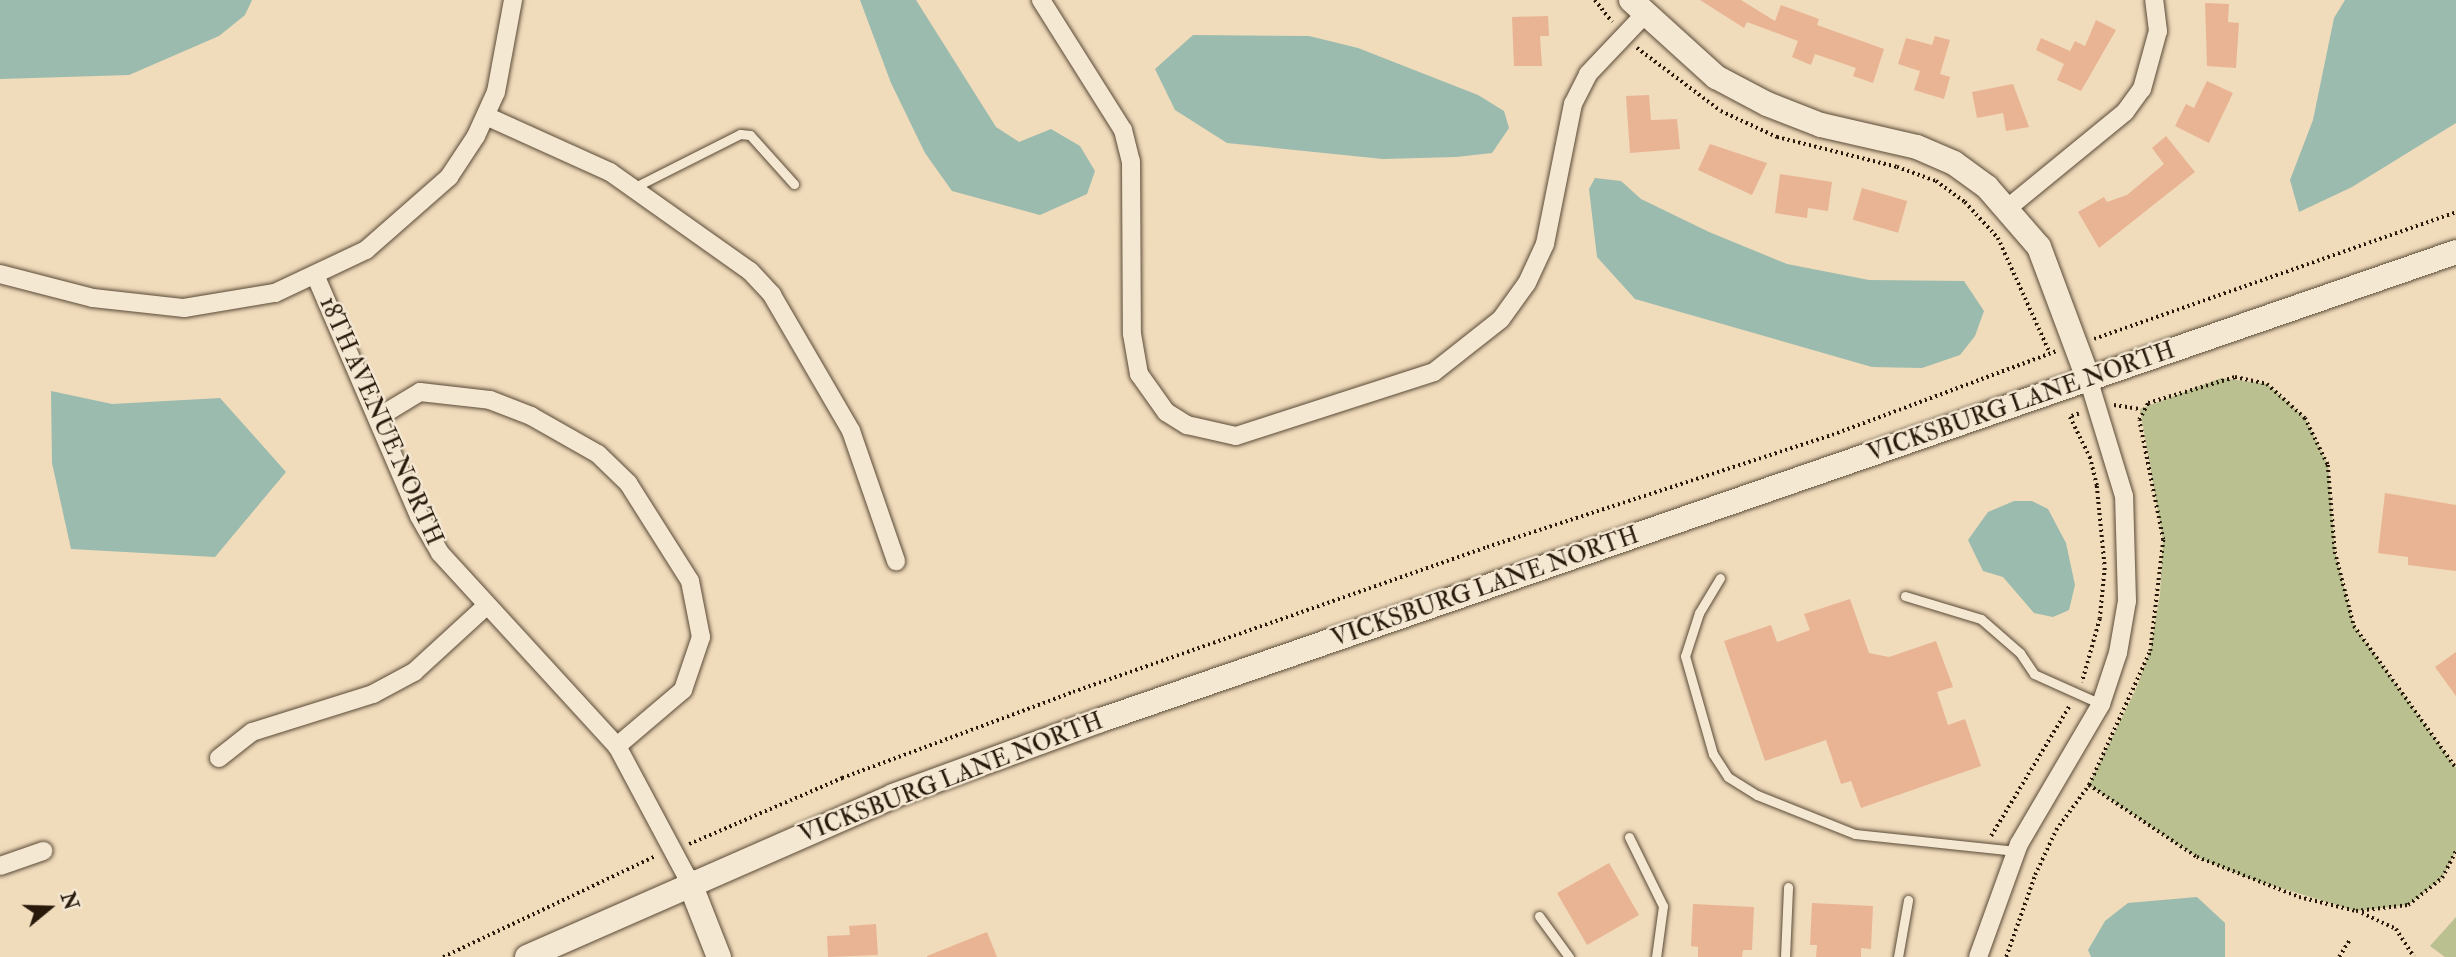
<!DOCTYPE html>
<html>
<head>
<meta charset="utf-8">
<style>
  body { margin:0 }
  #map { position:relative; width:2456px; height:957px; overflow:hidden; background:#f0dbbb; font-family:"IM FELL Double Pica",serif }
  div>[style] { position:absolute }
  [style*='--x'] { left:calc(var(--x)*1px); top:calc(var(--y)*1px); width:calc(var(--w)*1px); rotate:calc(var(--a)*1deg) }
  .green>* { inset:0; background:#bac090 }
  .water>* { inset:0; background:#9abbae }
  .building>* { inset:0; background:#e9b494; transform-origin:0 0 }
  .path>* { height:3.5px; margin-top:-1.75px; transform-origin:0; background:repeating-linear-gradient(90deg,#28190b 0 2px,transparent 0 5.5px) }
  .roads { filter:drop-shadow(0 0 2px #5a4a37) drop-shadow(0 0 2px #5a4a37) }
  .lane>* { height:9px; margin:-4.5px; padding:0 4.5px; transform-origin:4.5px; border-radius:4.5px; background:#f5e8d3 }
  .street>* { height:18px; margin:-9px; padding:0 9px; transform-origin:9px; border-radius:9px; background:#f5e8d3 }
  .secondary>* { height:24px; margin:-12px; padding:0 12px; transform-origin:12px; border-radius:12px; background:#f5e8d3 }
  span { translate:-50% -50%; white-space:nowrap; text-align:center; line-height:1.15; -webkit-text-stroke:5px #f5e8d3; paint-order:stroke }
  .street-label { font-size:24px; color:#28190b }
  .north { position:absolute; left:14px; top:873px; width:70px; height:70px; -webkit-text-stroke:5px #f5e8d3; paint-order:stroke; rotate:71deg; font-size:19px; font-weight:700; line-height:28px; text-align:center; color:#28190b }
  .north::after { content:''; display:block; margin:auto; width:24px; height:32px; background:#28190b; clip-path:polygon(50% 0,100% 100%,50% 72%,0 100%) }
</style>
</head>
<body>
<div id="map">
  <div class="green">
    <div style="clip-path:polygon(2221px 378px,2267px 384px,2305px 418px,2328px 465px,2335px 552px,2354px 626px,2456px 768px,2456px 851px,2442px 878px,2408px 905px,2356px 911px,2248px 878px,2197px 857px,2089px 785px,2136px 689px,2150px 651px,2160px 594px,2163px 540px,2140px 409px)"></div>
    <div style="clip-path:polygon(2456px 917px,2456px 957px,2445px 957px,2430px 946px)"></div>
  </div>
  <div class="water">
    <div style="clip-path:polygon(0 0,252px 0,245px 15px,219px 36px,129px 75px,0 79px)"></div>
    <div style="clip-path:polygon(860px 0,916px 0,996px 127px,1019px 142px,1051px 129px,1080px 146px,1095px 171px,1087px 194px,1040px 215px,952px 191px,925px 153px,891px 83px)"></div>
    <div style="clip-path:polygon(2345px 0,2456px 0,2456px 123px,2352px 187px,2299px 212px,2290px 180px,2313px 120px,2334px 18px)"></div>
    <div style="clip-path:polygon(1193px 35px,1309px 36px,1358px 48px,1478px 95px,1504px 111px,1509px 128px,1492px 153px,1456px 157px,1383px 159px,1227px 143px,1175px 110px,1155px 69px)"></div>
    <div style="clip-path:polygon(1595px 178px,1621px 181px,1641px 199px,1709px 232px,1787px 264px,1869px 280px,1964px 281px,1984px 311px,1975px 336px,1960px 355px,1922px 368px,1872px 367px,1635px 299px,1597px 257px,1589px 189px)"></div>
    <div style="clip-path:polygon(51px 391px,112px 404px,220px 398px,286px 472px,215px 557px,71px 549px,52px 463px)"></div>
    <div style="clip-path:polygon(2014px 501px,2032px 501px,2048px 509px,2066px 543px,2075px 585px,2069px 610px,2053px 617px,2034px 613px,2003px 577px,1983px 571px,1968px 540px,1988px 512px)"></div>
    <div style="clip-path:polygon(2197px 897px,2225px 923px,2225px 957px,2091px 957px,2088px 950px,2105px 921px,2128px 903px)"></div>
  </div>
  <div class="building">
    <div style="clip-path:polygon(1700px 0,1741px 0,1775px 21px,1781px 5px,1819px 19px,1817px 25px,1884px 49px,1873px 83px,1853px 76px,1856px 68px,1815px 54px,1811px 65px,1792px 57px,1798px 41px,1747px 22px,1744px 28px)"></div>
    <div style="clip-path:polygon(2205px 3px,2229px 4px,2228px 22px,2239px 23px,2236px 68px,2207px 66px)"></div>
    <div style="clip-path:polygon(1548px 16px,1549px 36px,1540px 36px,1542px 66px,1514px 66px,1512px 17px)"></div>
    <div style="clip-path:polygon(2096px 20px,2116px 30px,2081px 91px,2057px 80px,2064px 64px,2036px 50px,2041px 38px,2070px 51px,2075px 41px,2085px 46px)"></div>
    <div style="clip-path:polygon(1935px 36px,1950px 40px,1940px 74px,1950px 77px,1944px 99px,1914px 90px,1920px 71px,1898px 64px,1906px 38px,1932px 45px)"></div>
    <div style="clip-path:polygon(2207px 81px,2233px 93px,2209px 143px,2175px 126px,2186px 104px,2194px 108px)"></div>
    <div style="clip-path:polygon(2013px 84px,2029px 127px,2006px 131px,2003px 113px,1977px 118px,1972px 92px)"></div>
    <div style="clip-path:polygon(1649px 95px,1651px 120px,1677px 119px,1680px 149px,1630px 153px,1626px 96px)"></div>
    <div style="clip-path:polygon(2166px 136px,2195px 172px,2099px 248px,2078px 212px,2104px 197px,2107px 202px,2127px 195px,2164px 164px,2152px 148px)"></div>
    <div style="clip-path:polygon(1710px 144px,1767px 163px,1752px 195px,1698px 170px)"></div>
    <div style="clip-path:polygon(1780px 174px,1832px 182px,1828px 211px,1808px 208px,1807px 218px,1775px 213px)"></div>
    <div style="left:1862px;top:188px;width:47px;height:33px;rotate:16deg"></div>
    <div style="clip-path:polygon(2385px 493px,2456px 505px,2456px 571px,2408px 565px,2408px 557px,2378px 553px)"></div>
    <div style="clip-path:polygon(1850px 599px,1869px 653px,1889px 657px,1936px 641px,1953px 687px,1937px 692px,1948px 725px,1965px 719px,1981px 766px,1861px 808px,1851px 781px,1841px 784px,1826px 740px,1765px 761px,1724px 641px,1771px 625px,1777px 642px,1810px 630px,1804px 614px)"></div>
    <div style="clip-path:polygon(2456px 652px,2456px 696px,2435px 667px)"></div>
    <div style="left:1609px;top:863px;width:60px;height:60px;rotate:60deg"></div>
    <div style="clip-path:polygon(1812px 903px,1873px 906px,1871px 949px,1861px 948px,1861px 957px,1816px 957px,1817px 945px,1810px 945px)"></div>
    <div style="clip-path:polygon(1693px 904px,1754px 907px,1752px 950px,1743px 950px,1742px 957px,1698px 957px,1698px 947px,1691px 946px)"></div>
    <div style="clip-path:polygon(876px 924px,878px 955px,828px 957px,827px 936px,850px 935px,849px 926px)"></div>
    <div style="clip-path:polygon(987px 932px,997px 957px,927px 957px,927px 956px)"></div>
  </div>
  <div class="path">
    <div style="--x:1595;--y:0;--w:28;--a:52"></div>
    <div style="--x:1637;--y:48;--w:105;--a:36.9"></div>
    <div style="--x:1721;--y:111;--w:62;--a:24.9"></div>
    <div style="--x:1777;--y:137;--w:124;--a:14"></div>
    <div style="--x:1897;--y:167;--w:41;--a:19.7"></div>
    <div style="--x:1936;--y:181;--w:36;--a:36"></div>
    <div style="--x:1965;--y:202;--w:49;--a:47.5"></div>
    <div style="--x:1998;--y:238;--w:126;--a:65.7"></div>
    <div style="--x:2094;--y:339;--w:384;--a:-19.3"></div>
    <div style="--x:2114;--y:405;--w:26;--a:9"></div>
    <div style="--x:2079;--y:414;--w:9;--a:162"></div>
    <div style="--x:2070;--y:417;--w:45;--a:63.4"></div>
    <div style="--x:2090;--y:457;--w:30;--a:76"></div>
    <div style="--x:2097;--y:486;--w:82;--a:84.4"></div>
    <div style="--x:2105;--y:568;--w:51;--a:95.6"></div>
    <div style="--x:2100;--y:619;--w:66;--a:105.7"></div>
    <div style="--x:2089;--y:785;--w:130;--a:33.7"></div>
    <div style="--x:2197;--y:857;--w:110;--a:21.4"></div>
    <div style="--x:2299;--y:897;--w:59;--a:13.8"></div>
    <div style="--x:2356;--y:911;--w:52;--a:-6.6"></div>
    <div style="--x:2408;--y:905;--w:43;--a:-38.5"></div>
    <div style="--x:2442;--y:878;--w:30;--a:-63"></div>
    <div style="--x:1991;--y:836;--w:153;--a:-58.9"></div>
    <div style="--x:689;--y:844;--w:167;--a:-23.3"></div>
    <div style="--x:842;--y:778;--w:246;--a:-20.4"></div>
    <div style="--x:1073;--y:692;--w:439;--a:-19.3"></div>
    <div style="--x:1487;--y:547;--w:363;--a:-18"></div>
    <div style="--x:1832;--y:435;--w:240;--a:-20.5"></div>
    <div style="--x:2362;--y:913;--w:38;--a:25"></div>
    <div style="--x:2396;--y:929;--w:33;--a:57"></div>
    <div style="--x:443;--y:957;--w:236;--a:-25.4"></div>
    <div style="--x:2006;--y:957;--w:87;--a:-70.5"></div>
    <div style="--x:2035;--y:875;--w:50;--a:-65"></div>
    <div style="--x:2056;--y:830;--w:56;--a:-53.7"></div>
    <div style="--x:2089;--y:785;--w:147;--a:-65.5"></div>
    <div style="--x:2150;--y:651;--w:112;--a:-83.3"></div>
    <div style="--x:2163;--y:540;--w:122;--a:-101.3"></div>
    <div style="--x:2139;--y:420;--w:19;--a:-62"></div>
    <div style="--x:2148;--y:403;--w:91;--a:-16.6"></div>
    <div style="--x:2235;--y:377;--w:33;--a:12"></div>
    <div style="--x:2267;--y:384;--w:51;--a:41.8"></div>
    <div style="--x:2305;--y:418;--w:52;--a:63.9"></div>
    <div style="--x:2328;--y:465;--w:87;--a:85.4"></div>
    <div style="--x:2335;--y:552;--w:76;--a:75.6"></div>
    <div style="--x:2354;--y:626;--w:175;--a:54.3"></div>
    <div style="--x:2339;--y:957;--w:19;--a:-58"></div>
  </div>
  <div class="roads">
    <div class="lane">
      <div style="--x:633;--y:188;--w:120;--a:-26.8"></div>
      <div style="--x:740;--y:134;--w:10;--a:6"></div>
      <div style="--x:750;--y:135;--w:66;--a:48.1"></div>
      <div style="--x:1720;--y:578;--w:41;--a:121"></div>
      <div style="--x:1699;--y:613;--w:45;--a:108"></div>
      <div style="--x:1685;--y:656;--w:102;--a:74.1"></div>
      <div style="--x:1713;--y:754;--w:27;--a:57"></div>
      <div style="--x:1728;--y:777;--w:34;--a:32"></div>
      <div style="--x:1757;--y:795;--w:105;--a:21.7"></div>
      <div style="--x:1855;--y:834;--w:162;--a:6"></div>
      <div style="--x:1905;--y:596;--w:79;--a:16.8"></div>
      <div style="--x:1981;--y:619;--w:52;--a:41.1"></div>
      <div style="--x:2020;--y:653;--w:25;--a:56"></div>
      <div style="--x:2034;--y:674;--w:73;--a:24.1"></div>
      <div style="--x:1629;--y:837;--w:77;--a:63.8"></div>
      <div style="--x:1663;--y:906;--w:51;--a:97.8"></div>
      <div style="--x:1539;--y:916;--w:51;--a:53.8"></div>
      <div style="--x:1785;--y:957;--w:70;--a:-87.5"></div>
      <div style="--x:1898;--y:957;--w:58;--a:-80"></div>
    </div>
    <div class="street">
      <div style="--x:1041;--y:0;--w:154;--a:57.8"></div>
      <div style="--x:1123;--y:130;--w:32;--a:76"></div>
      <div style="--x:1131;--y:161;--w:173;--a:89.7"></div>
      <div style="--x:1132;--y:334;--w:41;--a:80.1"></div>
      <div style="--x:1139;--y:374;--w:47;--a:54.6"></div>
      <div style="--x:1166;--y:412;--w:25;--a:32"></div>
      <div style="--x:1187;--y:425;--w:50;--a:12.7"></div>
      <div style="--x:1236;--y:436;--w:208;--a:-17.9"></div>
      <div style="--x:1434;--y:372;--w:85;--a:-38.3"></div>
      <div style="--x:1501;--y:319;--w:44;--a:-54.2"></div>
      <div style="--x:1527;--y:283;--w:43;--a:-65.2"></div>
      <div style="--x:1545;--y:244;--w:143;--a:-78.7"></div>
      <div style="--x:1573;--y:104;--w:34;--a:-63"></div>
      <div style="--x:1588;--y:74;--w:81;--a:-46.5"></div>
      <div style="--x:486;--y:116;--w:136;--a:24.3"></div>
      <div style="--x:610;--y:172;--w:171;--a:35.3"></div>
      <div style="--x:750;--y:271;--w:33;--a:47"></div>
      <div style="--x:772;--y:295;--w:157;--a:59.8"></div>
      <div style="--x:851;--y:431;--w:138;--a:70.9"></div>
      <div style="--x:2009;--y:207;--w:150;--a:-39.3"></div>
      <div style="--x:2125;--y:112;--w:29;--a:-54"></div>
      <div style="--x:2142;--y:89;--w:60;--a:-74.6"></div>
      <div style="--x:2158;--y:31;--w:31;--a:-97"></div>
      <div style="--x:0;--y:274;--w:96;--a:14.5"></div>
      <div style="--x:93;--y:298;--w:92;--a:6.3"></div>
      <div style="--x:184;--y:308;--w:92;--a:-9.4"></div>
      <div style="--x:275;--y:293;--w:101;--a:-25.3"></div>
      <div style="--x:366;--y:250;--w:111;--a:-41.3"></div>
      <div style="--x:449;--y:177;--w:49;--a:-56.6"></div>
      <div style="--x:476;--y:136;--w:48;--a:-65.6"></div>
      <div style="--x:496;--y:92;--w:94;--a:-79.5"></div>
      <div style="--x:316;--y:277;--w:260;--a:66.7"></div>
      <div style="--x:419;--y:516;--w:43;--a:60.4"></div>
      <div style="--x:440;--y:553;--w:262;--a:47.5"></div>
      <div style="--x:617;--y:746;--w:153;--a:61.9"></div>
      <div style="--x:377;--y:418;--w:50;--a:-31.2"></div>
      <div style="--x:420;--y:392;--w:70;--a:6.5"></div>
      <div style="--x:490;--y:400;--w:44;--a:21.3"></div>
      <div style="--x:531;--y:416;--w:77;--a:29.6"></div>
      <div style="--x:598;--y:454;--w:42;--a:44"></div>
      <div style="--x:628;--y:483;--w:116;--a:57.7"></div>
      <div style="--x:690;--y:581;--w:57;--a:78.9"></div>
      <div style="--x:701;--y:637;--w:56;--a:108.8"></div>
      <div style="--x:683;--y:690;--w:87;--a:139.7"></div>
      <div style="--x:219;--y:758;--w:42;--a:-38.2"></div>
      <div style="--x:252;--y:732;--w:127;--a:-17.4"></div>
      <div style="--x:373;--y:694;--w:47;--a:-28.2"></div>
      <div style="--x:414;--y:672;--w:96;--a:-42.5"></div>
      <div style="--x:0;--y:866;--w:46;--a:-19.2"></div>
      <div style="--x:1978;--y:957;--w:120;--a:-70.1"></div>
      <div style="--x:2019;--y:844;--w:162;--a:-59.6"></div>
      <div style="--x:2101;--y:704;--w:54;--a:-71.6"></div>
      <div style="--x:2118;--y:653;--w:53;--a:-80.2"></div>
      <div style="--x:2127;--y:601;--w:105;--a:-91.6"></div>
      <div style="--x:2124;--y:496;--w:123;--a:-107"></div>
    </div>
    <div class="secondary">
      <div style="--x:1631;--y:0;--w:115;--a:42.2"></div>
      <div style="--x:1716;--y:77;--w:58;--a:27.9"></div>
      <div style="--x:1767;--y:104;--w:58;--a:21.3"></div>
      <div style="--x:1821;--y:125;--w:98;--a:12.9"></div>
      <div style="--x:1917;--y:147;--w:40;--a:23.4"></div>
      <div style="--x:1954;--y:163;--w:41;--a:36"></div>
      <div style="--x:1987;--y:187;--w:79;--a:49.1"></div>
      <div style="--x:2039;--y:247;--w:140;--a:69.5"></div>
      <div style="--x:689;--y:881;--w:82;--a:68.5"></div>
      <div style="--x:527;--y:957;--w:400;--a:-23.7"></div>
      <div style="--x:893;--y:796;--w:221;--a:-20.1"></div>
      <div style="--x:1101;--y:720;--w:1434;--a:-19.05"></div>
    </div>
  </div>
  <div class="street-label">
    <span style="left:2021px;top:402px;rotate:-19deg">VICKSBURG LANE NORTH</span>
    <span style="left:381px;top:421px;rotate:66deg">18TH AVENUE NORTH</span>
    <span style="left:1485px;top:587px;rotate:-19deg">VICKSBURG LANE NORTH</span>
    <span style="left:951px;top:778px;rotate:-21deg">VICKSBURG LANE NORTH</span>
  </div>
  <div class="north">N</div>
</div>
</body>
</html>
